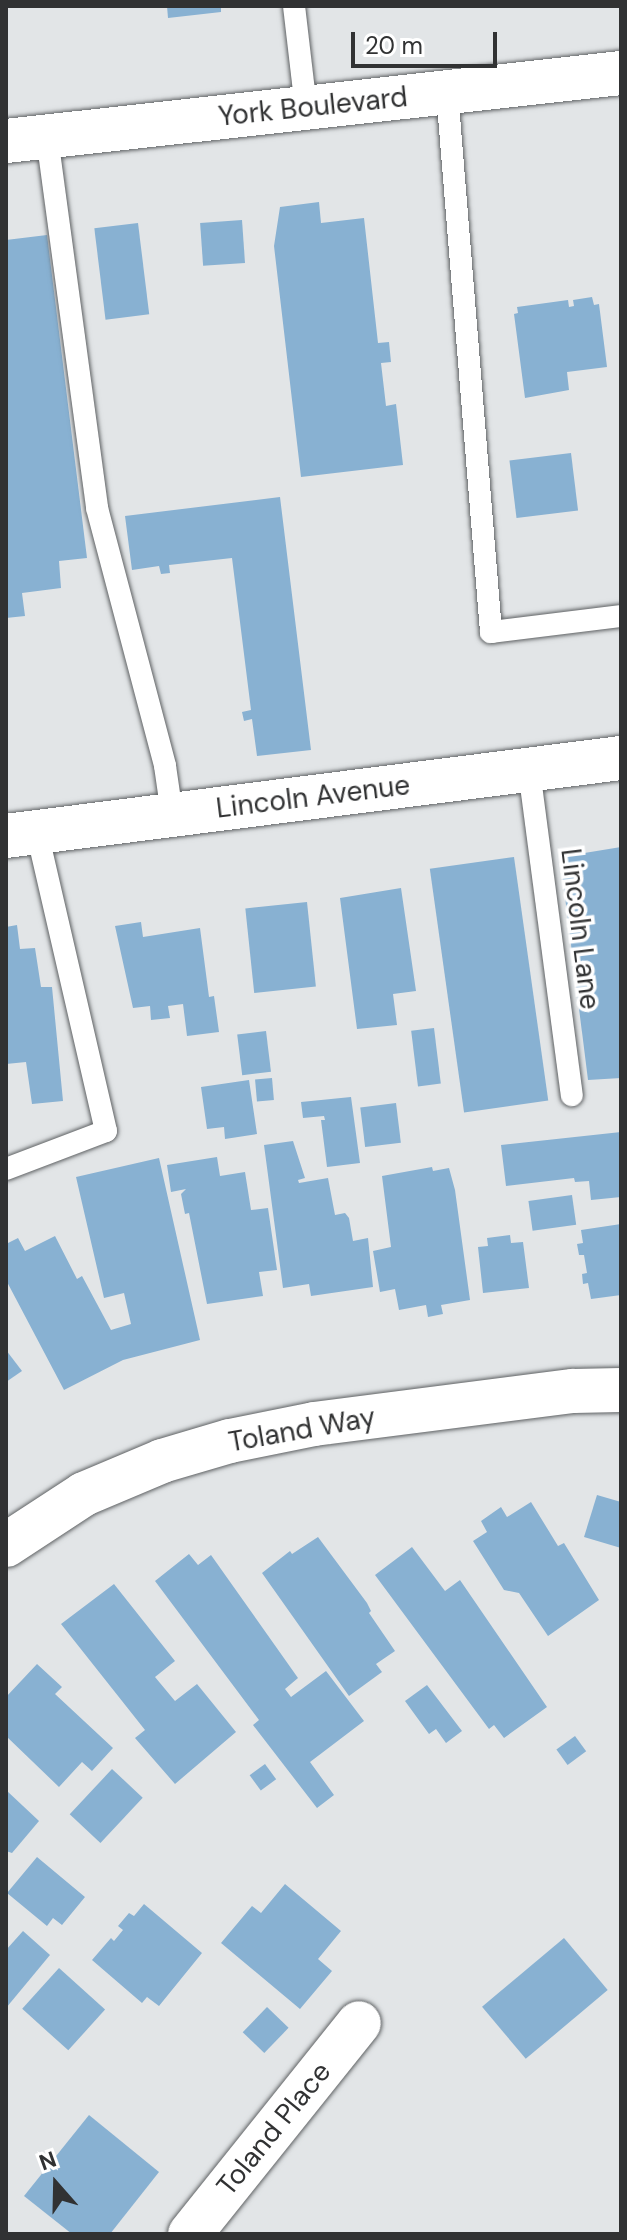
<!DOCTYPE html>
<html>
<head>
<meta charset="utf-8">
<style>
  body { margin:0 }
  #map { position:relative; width:627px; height:2240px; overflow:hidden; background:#e2e5e7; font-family:"DM Sans",sans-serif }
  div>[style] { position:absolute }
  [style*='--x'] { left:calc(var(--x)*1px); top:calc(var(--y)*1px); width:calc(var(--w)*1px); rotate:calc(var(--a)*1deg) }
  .building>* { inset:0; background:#88b1d2; transform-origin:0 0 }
  .roads { filter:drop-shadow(0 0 2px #5f6264) drop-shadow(0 0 2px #5f6264) }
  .lane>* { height:22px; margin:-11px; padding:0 11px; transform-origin:11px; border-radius:11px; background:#fff }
  .street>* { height:44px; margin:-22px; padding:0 22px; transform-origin:22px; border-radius:22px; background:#fff }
  .secondary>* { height:44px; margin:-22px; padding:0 22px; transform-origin:22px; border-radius:22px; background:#fff }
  span { translate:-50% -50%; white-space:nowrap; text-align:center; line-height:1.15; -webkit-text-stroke:7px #fff; paint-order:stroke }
  .street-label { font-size:28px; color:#313233 }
  .frame { position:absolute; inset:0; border:8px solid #313233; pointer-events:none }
  .north { position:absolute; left:16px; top:2144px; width:80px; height:80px; -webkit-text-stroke:6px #fff; paint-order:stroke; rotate:340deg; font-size:22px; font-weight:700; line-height:32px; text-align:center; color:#313233 }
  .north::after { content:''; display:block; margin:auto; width:28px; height:36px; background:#313233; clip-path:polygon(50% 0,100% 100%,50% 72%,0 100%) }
  .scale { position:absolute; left:351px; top:32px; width:146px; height:36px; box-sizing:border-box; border:4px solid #313233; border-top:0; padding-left:10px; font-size:24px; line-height:28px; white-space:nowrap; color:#313233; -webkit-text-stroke:6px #fff; paint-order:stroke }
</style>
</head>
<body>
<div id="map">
  <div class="building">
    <div style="clip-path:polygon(167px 6px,221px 6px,221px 12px,168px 18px)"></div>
    <div style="clip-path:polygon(319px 202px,321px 223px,364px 218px,378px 343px,389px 342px,391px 362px,381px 363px,386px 406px,396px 404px,403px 465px,301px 477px,274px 246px,280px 207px)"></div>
    <div style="left:242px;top:220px;width:43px;height:42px;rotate:86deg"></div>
    <div style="left:138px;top:223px;width:92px;height:44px;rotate:83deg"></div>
    <div style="clip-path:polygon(47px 235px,87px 558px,59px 561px,61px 588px,22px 593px,25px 616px,6px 618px,6px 240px)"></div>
    <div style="clip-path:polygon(592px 297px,594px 305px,599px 304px,607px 367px,567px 372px,569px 390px,525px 398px,514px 314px,518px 313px,517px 307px,568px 300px,569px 307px,574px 306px,573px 300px)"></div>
    <div style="left:571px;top:453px;width:58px;height:62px;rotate:83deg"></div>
    <div style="clip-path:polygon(280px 497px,311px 750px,257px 756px,252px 719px,244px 721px,242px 712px,251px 710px,232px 558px,169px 565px,170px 573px,161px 574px,159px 566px,132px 570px,125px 516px)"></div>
    <div style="clip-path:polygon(621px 847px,621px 1078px,588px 1080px,560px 857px)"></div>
    <div style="left:514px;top:857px;width:246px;height:85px;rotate:82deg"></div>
    <div style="clip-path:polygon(401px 888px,416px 991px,393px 994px,397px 1025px,357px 1029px,340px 898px)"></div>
    <div style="left:307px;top:902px;width:85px;height:62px;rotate:84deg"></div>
    <div style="clip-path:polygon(141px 922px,143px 937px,200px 928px,209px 997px,214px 996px,219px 1032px,187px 1036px,183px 1004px,168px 1006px,170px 1018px,151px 1020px,150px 1006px,133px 1008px,115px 926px)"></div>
    <div style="clip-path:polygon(17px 925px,20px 949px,35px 948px,41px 987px,52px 987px,63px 1101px,32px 1104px,26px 1062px,6px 1064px,6px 927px)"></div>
    <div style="left:434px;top:1028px;width:56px;height:23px;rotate:83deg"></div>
    <div style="left:266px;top:1031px;width:41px;height:29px;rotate:83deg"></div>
    <div style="left:272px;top:1078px;width:22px;height:17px;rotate:85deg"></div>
    <div style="clip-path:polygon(249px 1080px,257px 1134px,225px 1139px,224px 1127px,207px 1129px,201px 1087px)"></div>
    <div style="clip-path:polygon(351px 1097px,360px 1163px,327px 1167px,321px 1120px,325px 1120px,324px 1116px,303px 1118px,301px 1102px)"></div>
    <div style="left:396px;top:1103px;width:40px;height:36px;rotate:83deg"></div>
    <div style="clip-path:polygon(621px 1132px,621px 1197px,591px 1200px,589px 1181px,575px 1182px,574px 1178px,506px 1186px,501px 1145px)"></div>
    <div style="clip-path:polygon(293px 1141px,305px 1178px,298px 1180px,299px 1183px,328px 1178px,335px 1215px,345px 1213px,349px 1218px,353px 1241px,368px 1238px,373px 1287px,311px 1296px,309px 1284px,283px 1288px,264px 1145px)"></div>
    <div style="clip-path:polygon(217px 1157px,220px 1176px,245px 1172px,251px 1210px,268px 1208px,277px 1270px,259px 1272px,263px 1296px,207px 1304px,189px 1213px,185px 1214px,181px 1194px,186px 1189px,171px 1192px,167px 1165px)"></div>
    <div style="clip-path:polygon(159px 1158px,200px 1340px,123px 1360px,64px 1390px,6px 1280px,6px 1244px,18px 1238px,25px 1251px,55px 1236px,77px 1279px,82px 1276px,111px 1330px,131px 1324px,124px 1293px,104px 1298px,76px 1177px)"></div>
    <div style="clip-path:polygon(432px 1167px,433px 1171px,449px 1168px,455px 1190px,470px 1300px,441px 1305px,443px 1314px,428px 1317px,426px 1305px,399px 1310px,395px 1289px,380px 1292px,373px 1251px,391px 1247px,382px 1176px)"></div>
    <div style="left:572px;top:1195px;width:30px;height:44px;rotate:82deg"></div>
    <div style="clip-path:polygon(621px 1224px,621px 1295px,591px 1299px,588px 1283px,583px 1284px,582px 1274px,587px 1273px,584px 1255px,579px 1255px,577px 1244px,583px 1243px,581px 1230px)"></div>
    <div style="clip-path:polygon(510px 1235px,511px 1243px,523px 1242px,529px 1288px,483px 1293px,478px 1247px,488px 1246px,487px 1238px)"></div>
    <div style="clip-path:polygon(6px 1350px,22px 1371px,6px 1382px)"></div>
    <div style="clip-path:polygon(597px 1495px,621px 1502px,621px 1548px,584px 1537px)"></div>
    <div style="clip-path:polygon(531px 1502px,558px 1546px,564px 1543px,599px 1600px,548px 1636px,519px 1593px,504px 1590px,473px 1541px,487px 1532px,481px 1521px,501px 1507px,507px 1517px)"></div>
    <div style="clip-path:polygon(318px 1537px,367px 1603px,371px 1611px,369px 1613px,395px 1651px,376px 1664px,382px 1672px,349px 1696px,262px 1573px,290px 1551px,292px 1554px)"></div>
    <div style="clip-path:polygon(412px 1547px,445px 1591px,460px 1580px,547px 1707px,504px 1738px,494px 1725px,489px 1729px,375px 1575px)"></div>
    <div style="clip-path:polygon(189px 1554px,198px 1565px,211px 1555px,298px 1678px,285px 1689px,291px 1697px,326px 1671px,364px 1721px,310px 1762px,334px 1795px,317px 1808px,253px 1725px,259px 1720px,155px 1581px)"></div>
    <div style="clip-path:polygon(114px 1584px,175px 1661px,155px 1677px,175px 1701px,197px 1684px,236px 1732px,175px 1784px,135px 1738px,145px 1730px,61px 1624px)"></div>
    <div style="clip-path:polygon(37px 1664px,62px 1687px,55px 1694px,113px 1748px,92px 1771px,82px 1762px,59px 1787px,6px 1736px,6px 1697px)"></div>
    <div style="clip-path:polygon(427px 1685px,462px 1731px,446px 1743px,436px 1729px,429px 1734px,405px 1701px)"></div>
    <div style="left:575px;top:1736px;width:19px;height:23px;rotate:54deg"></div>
    <div style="left:265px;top:1764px;width:19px;height:19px;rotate:54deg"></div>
    <div style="left:112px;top:1769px;width:42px;height:62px;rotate:43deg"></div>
    <div style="clip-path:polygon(6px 1790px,39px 1821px,12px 1853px,6px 1851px)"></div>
    <div style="clip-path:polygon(37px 1857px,85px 1897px,62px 1925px,53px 1918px,47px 1926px,7px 1893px)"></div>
    <div style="clip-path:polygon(285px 1884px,341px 1931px,318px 1959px,332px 1971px,300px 2009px,221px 1943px,252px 1906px,261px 1913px)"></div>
    <div style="clip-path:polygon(144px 1904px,202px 1953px,159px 2006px,147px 1997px,142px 2003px,92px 1960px,111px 1938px,114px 1941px,123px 1930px,118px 1926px,129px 1913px,134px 1916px)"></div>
    <div style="clip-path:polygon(23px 1931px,50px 1955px,6px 2008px,6px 1950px)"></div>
    <div style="left:564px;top:1938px;width:68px;height:107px;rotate:50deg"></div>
    <div style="left:59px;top:1968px;width:62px;height:55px;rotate:42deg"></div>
    <div style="left:267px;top:2007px;width:30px;height:35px;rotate:44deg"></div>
    <div style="clip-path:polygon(89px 2115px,159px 2172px,110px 2234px,72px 2234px,24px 2196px)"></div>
  </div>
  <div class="roads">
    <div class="lane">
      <div style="--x:294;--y:6;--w:103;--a:83.3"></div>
      <div style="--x:447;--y:92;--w:542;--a:85.34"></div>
      <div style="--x:491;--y:632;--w:131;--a:-7"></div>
      <div style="--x:47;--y:137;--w:374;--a:82.3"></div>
      <div style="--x:97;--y:508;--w:267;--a:75.2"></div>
      <div style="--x:165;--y:766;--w:49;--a:81.7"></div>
      <div style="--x:529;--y:770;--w:328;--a:82.5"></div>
      <div style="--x:6;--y:1169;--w:107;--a:-20.8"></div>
      <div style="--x:106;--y:1131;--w:307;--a:-103"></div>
    </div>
    <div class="street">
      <div style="--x:6;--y:836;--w:620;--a:-7.23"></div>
      <div style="--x:6;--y:1545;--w:93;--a:-33.2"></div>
      <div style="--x:84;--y:1494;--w:85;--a:-22.9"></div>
      <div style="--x:162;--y:1461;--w:71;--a:-16.4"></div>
      <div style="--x:230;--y:1441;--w:86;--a:-11.4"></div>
      <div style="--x:314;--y:1424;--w:261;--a:-7.3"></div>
      <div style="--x:573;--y:1391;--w:48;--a:-1.2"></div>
      <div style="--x:190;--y:2234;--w:270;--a:-51.3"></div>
    </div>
    <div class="secondary">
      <div style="--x:6;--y:141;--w:619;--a:-6.31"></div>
    </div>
  </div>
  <div class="street-label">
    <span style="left:313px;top:107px;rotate:-6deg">York Boulevard</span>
    <span style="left:313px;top:797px;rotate:-7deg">Lincoln Avenue</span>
    <span style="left:580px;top:929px;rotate:83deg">Lincoln Lane</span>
    <span style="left:302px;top:1430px;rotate:-10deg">Toland Way</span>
    <span style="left:274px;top:2129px;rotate:-51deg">Toland Place</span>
  </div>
  <div class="frame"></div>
  <div class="north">N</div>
  <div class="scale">20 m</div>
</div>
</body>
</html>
